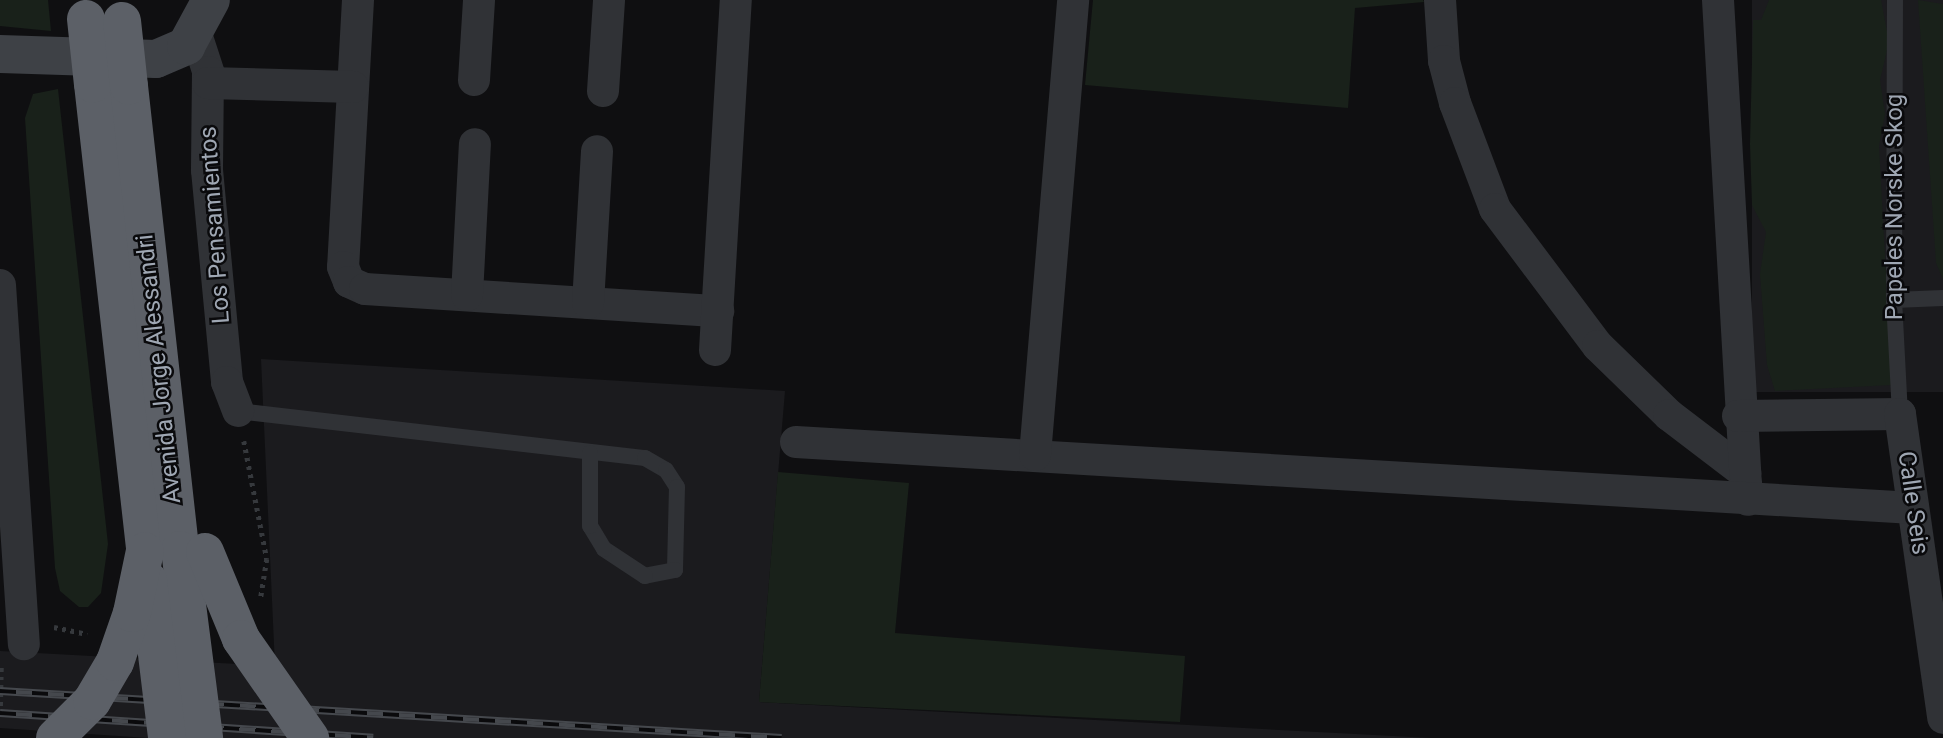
<!DOCTYPE html>
<html>
<head>
<meta charset="utf-8">
<style>
  body { margin:0 }
  #map { position:relative; width:1943px; height:738px; overflow:hidden; background:#0f0f11; font-family:Roboto,sans-serif }
  div>[style] { position:absolute }
  [style*='--x'] { left:calc(var(--x)*1px); top:calc(var(--y)*1px); width:calc(var(--w)*1px); rotate:calc(var(--a)*1deg) }
  .built>* { inset:0; background:#1b1b1e; transform-origin:0 0 }
  .green>* { inset:0; background:#19211a }
  .path>* { height:4.5px; margin-top:-2.25px; transform-origin:0; background:repeating-linear-gradient(90deg,#36393d 0 3.5px,transparent 0 8.5px) }
  .lane>* { height:16px; margin:-8px; padding:0 8px; transform-origin:8px; border-radius:8px; background:#303236 }
  .street>* { height:32px; margin:-16px; padding:0 16px; transform-origin:16px; border-radius:16px; background:#303236 }
  .secondary>* { height:38px; margin:-19px; padding:0 19px; transform-origin:19px; border-radius:19px; background:#3e4146 }
  .highway>* { height:38px; margin:-19px; padding:0 19px; transform-origin:19px; border-radius:19px; background:#5c6067 }
  .rail>* { height:8px; margin-top:-4px; transform-origin:0; background:repeating-linear-gradient(90deg,#0a0a0c 0 16px,#45484d 0 32px); box-sizing:border-box; border-block:2px solid #45484d }
  .highway-bridge>* { height:38px; margin:-19px; padding:0 19px; transform-origin:19px; border-radius:19px; background:#5c6067 }
  span { translate:-50% -50%; white-space:nowrap; text-align:center; line-height:1.15; -webkit-text-stroke:5px #0a0a0c; paint-order:stroke }
  .street-label { font-size:24px; color:#9fa7b3 }
</style>
</head>
<body>
<div id="map">
  <div class="built">
    <div style="left:1752px;top:0;width:191px;height:392px"></div>
    <div style="clip-path:polygon(261px 359px,785px 391px,759px 702px,1431px 738px,148px 738px,0 728px,0 651px,275px 666px)"></div>
  </div>
  <div class="green">
    <div style="clip-path:polygon(0 0,48px 0,51px 31px,0 26px)"></div>
    <div style="clip-path:polygon(1093px 0,1423px 0,1424px 2px,1355px 8px,1348px 108px,1085px 85px)"></div>
    <div style="clip-path:polygon(1769px 0,1881px 0,1889px 42px,1880px 80px,1885px 114px,1879px 146px,1892px 385px,1775px 391px,1767px 365px,1760px 274px,1766px 232px,1752px 205px,1750px 144px,1753px 20px,1761px 20px)"></div>
    <div style="clip-path:polygon(1918px 0,1943px 4px,1943px 279px,1936px 263px)"></div>
    <div style="clip-path:polygon(58px 89px,108px 544px,101px 593px,88px 607px,79px 607px,60px 591px,55px 568px,25px 118px,33px 94px)"></div>
    <div style="clip-path:polygon(778px 472px,909px 483px,895px 633px,1185px 656px,1180px 722px,759px 702px)"></div>
  </div>
  <div class="path">
    <div style="--x:244;--y:441;--w:120;--a:79"></div>
    <div style="--x:267;--y:559;--w:38;--a:99"></div>
    <div style="--x:54;--y:627;--w:34;--a:12"></div>
    <div style="--x:0;--y:714;--w:48;--a:-88.8"></div>
  </div>
  <div class="lane">
    <div style="--x:1895;--y:0;--w:300;--a:90.2"></div>
    <div style="--x:1894;--y:300;--w:114;--a:87"></div>
    <div style="--x:1894;--y:300;--w:49;--a:-2.3"></div>
    <div style="--x:238;--y:411;--w:410;--a:6.6"></div>
    <div style="--x:645;--y:458;--w:24;--a:30"></div>
    <div style="--x:666;--y:470;--w:20;--a:57"></div>
    <div style="--x:677;--y:487;--w:83;--a:91.4"></div>
    <div style="--x:675;--y:570;--w:31;--a:169"></div>
    <div style="--x:645;--y:576;--w:49;--a:-146.6"></div>
    <div style="--x:604;--y:549;--w:27;--a:-121"></div>
    <div style="--x:590;--y:526;--w:73;--a:-90"></div>
  </div>
  <div class="street">
    <div style="--x:358;--y:0;--w:267;--a:93.2"></div>
    <div style="--x:343;--y:267;--w:16;--a:68"></div>
    <div style="--x:349;--y:282;--w:17;--a:24"></div>
    <div style="--x:365;--y:289;--w:354;--a:3.6"></div>
    <div style="--x:1440;--y:0;--w:61;--a:86.2"></div>
    <div style="--x:1444;--y:61;--w:43;--a:75.3"></div>
    <div style="--x:1455;--y:103;--w:113;--a:69.3"></div>
    <div style="--x:1495;--y:209;--w:171;--a:53.1"></div>
    <div style="--x:1598;--y:346;--w:99;--a:44.2"></div>
    <div style="--x:1669;--y:415;--w:96;--a:37.3"></div>
    <div style="--x:1745;--y:473;--w:27;--a:84"></div>
    <div style="--x:1718;--y:0;--w:474;--a:86.7"></div>
    <div style="--x:196;--y:34;--w:40;--a:72"></div>
    <div style="--x:208;--y:72;--w:98;--a:90.6"></div>
    <div style="--x:207;--y:170;--w:213;--a:84.6"></div>
    <div style="--x:227;--y:382;--w:31;--a:69"></div>
    <div style="--x:474;--y:80;--w:80;--a:-86.4"></div>
    <div style="--x:208;--y:83;--w:145;--a:1.6"></div>
    <div style="--x:603;--y:91;--w:91;--a:-86.2"></div>
    <div style="--x:0;--y:285;--w:360;--a:86.2"></div>
    <div style="--x:467;--y:295;--w:151;--a:-87"></div>
    <div style="--x:588;--y:303;--w:152;--a:-86.6"></div>
    <div style="--x:715;--y:350;--w:351;--a:-86.6"></div>
    <div style="--x:1738;--y:416;--w:162;--a:-0.7"></div>
    <div style="--x:1900;--y:414;--w:307;--a:81.9"></div>
    <div style="--x:796;--y:442;--w:1119;--a:3.38"></div>
    <div style="--x:1035;--y:455;--w:457;--a:-85.2"></div>
  </div>
  <div class="secondary">
    <div style="--x:0;--y:54;--w:156;--a:1.8"></div>
    <div style="--x:156;--y:59;--w:33;--a:-23"></div>
    <div style="--x:186;--y:46;--w:52;--a:-61.5"></div>
  </div>
  <div class="highway">
    <div style="--x:93;--y:84;--w:470;--a:83.6"></div>
    <div style="--x:129;--y:86;--w:467;--a:83.7"></div>
  </div>
  <div class="rail">
    <div style="--x:0;--y:691;--w:783;--a:3.44"></div>
    <div style="--x:0;--y:713;--w:374;--a:3.8"></div>
  </div>
  <div class="highway-bridge">
    <div style="--x:86;--y:19;--w:65;--a:83.9"></div>
    <div style="--x:122;--y:21;--w:65;--a:83.9"></div>
    <div style="--x:180;--y:550;--w:190;--a:82.7"></div>
    <div style="--x:205;--y:552;--w:94;--a:67.5"></div>
    <div style="--x:241;--y:639;--w:121;--a:55.1"></div>
    <div style="--x:148;--y:580;--w:159;--a:83.1"></div>
    <div style="--x:55;--y:738;--w:52;--a:-45"></div>
    <div style="--x:92;--y:701;--w:45;--a:-59.5"></div>
    <div style="--x:115;--y:662;--w:52;--a:-70.9"></div>
    <div style="--x:132;--y:613;--w:63;--a:-78.2"></div>
  </div>
  <div class="street-label">
    <span style="left:1895px;top:207px;rotate:-90deg">Papeles Norske Skog</span>
    <span style="left:215px;top:225px;rotate:-94deg">Los Pensamientos</span>
    <span style="left:159px;top:369px;rotate:-96deg">Avenida Jorge Alessandri</span>
    <span style="left:1913px;top:503px;rotate:82deg">Calle Seis</span>
  </div>
</div>
</body>
</html>
